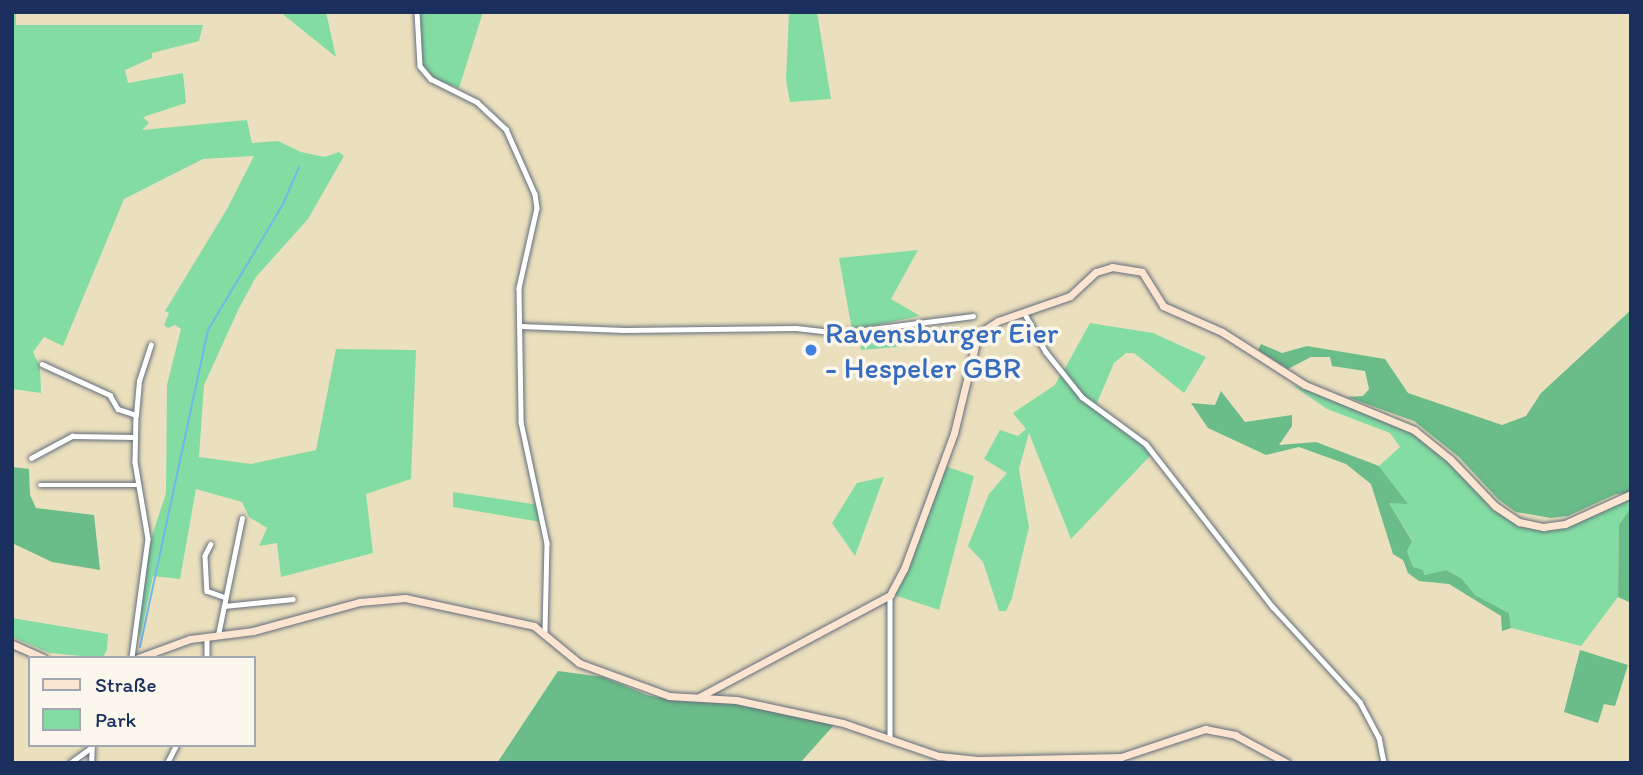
<!DOCTYPE html>
<html>
<head>
<meta charset="utf-8">
<style>
  body { margin:0 }
  #map { position:relative; width:1643px; height:775px; overflow:hidden; background:#ebe0bd; font-family:Itim,sans-serif }
  div>[style] { position:absolute }
  [style*='--x'] { left:calc(var(--x)*1px); top:calc(var(--y)*1px); width:calc(var(--w)*1px); rotate:calc(var(--a)*1deg) }
  .green>* { inset:0; background:#83dda3 }
  .forest>* { inset:0; background:#6abc89 }
  .stream>* { height:2px; margin:-1px; padding:0 1px; transform-origin:1px; border-radius:1px; background:#71b7e8 }
  .roads { filter:drop-shadow(0 0 2px #646d7f) drop-shadow(0 0 2px #646d7f) }
  .street>* { height:4.5px; margin:-2.25px; padding:0 2.25px; transform-origin:2.25px; border-radius:2.25px; background:#fff }
  .secondary>* { height:7px; margin:-3.5px; padding:0 3.5px; transform-origin:3.5px; border-radius:3.5px; background:#fce5d0 }
  .dots>* { width:19px; height:19px; translate:-50% -50%; box-sizing:border-box; border:4px solid #fbf7ec; border-radius:50% }
  span { translate:-50% -50%; white-space:nowrap; text-align:center; line-height:1.15; -webkit-text-stroke:7px #fbf7ec; paint-order:stroke }
  .shop-label { font-size:30px; color:#366cbe }
  .left { translate:0 -50%; text-align:left }
  .frame { position:absolute; inset:0; border:14px solid #1b2f5e; pointer-events:none }
  .legend { position:absolute; left:28px; top:656px; width:228px; height:91px; box-sizing:border-box; background:#fbf7ec; border:2px solid #a1a7b3; margin:0; padding:9px 12px; list-style:none; font-size:21px; color:#1b2f5e }
  .legend li { display:flex; align-items:center; gap:14px; height:35px }
  .legend b { width:35px; border:2px solid #a1a7b3 }
</style>
</head>
<body>
<div id="map">
  <div class="green">
    <div style="clip-path:polygon(12px 12px,16px 12px,16px 25px,203px 25px,199px 41px,152px 53px,152px 58px,125px 70px,128px 83px,183px 73px,186px 103px,143px 117px,149px 123px,142px 130px,247px 120px,252px 143px,278px 141px,301px 152px,325px 157px,339px 152px,344px 156px,308px 219px,256px 277px,239px 308px,204px 385px,199px 457px,251px 464px,316px 450px,336px 349px,416px 350px,411px 479px,366px 494px,373px 553px,281px 577px,277px 543px,259px 546px,267px 528px,249px 517px,242px 502px,196px 489px,180px 579px,153px 576px,140px 639px,137px 624px,149px 545px,166px 493px,167px 385px,181px 329px,175px 325px,168px 328px,164px 325px,169px 313px,165px 311px,227px 209px,254px 156px,203px 159px,124px 199px,63px 346px,44px 337px,33px 352px,40px 367px,41px 393px,12px 389px)"></div>
    <div style="clip-path:polygon(280px 12px,326px 12px,336px 57px)"></div>
    <div style="clip-path:polygon(420px 12px,483px 12px,459px 88px,437px 80px,421px 65px)"></div>
    <div style="clip-path:polygon(789px 12px,817px 12px,831px 99px,790px 102px,786px 80px)"></div>
    <div style="clip-path:polygon(918px 250px,891px 299px,920px 316px,852px 330px,839px 258px)"></div>
    <div style="clip-path:polygon(1090px 323px,1153px 333px,1206px 357px,1184px 393px,1134px 353px,1126px 353px,1114px 363px,1096px 405px,1083px 396px,1064px 370px)"></div>
    <div style="clip-path:polygon(890px 331px,897px 347px,861px 350px,860px 336px)"></div>
    <div style="clip-path:polygon(1062px 372px,1079px 397px,1128px 431px,1151px 455px,1071px 539px,1029px 433px,1019px 469px,1029px 527px,1012px 598px,1006px 611px,999px 611px,983px 562px,968px 546px,989px 494px,1007px 473px,984px 459px,1000px 430px,1018px 436px,1026px 429px,1013px 413px,1055px 385px)"></div>
    <div style="clip-path:polygon(1292px 385px,1392px 421px,1417px 435px,1454px 466px,1492px 509px,1520px 527px,1565px 528px,1631px 498px,1631px 507px,1619px 526px,1618px 597px,1581px 646px,1511px 628px,1509px 613px,1475px 595px,1461px 578px,1446px 570px,1424px 575px,1413px 567px,1407px 551px,1412px 540px,1389px 503px,1407px 503px,1379px 466px,1400px 447px,1390px 433px,1327px 409px)"></div>
    <div style="clip-path:polygon(945px 466px,974px 476px,939px 610px,894px 595px)"></div>
    <div style="clip-path:polygon(884px 477px,855px 556px,832px 523px,857px 483px)"></div>
    <div style="clip-path:polygon(453px 492px,539px 505px,541px 522px,453px 507px)"></div>
    <div style="clip-path:polygon(12px 618px,108px 634px,107px 649px,103px 658px,50px 653px,12px 637px)"></div>
  </div>
  <div class="forest">
    <div style="clip-path:polygon(1631px 310px,1631px 493px,1616px 494px,1568px 516px,1551px 518px,1516px 512px,1499px 500px,1459px 457px,1414px 421px,1347px 397px,1363px 396px,1369px 389px,1365px 371px,1332px 366px,1330px 357px,1311px 357px,1288px 369px,1258px 350px,1261px 344px,1282px 353px,1307px 346px,1385px 359px,1408px 393px,1502px 425px,1526px 416px,1541px 393px)"></div>
    <div style="clip-path:polygon(1221px 391px,1245px 422px,1292px 415px,1292px 426px,1279px 445px,1316px 442px,1379px 466px,1408px 504px,1389px 503px,1412px 541px,1407px 551px,1413px 567px,1423px 570px,1424px 575px,1446px 570px,1461px 578px,1475px 595px,1509px 613px,1511px 628px,1502px 631px,1501px 616px,1449px 584px,1419px 581px,1408px 573px,1403px 560px,1393px 554px,1371px 484px,1346px 464px,1299px 447px,1266px 455px,1208px 428px,1191px 403px,1215px 405px)"></div>
    <div style="clip-path:polygon(12px 445px,13px 467px,29px 469px,30px 495px,36px 508px,94px 515px,100px 570px,52px 562px,12px 543px)"></div>
    <div style="clip-path:polygon(1631px 507px,1631px 603px,1618px 597px,1619px 525px)"></div>
    <div style="clip-path:polygon(1580px 650px,1628px 665px,1615px 706px,1604px 704px,1598px 723px,1564px 712px)"></div>
    <div style="clip-path:polygon(558px 671px,603px 677px,647px 695px,676px 701px,740px 704px,834px 725px,800px 763px,497px 763px)"></div>
  </div>
  <div class="stream">
    <div style="--x:140;--y:647;--w:324;--a:-77.9"></div>
    <div style="--x:208;--y:330;--w:147;--a:-59.2"></div>
    <div style="--x:283;--y:204;--w:40;--a:-66.6"></div>
  </div>
  <div class="roads">
    <div class="street">
      <div style="--x:417;--y:12;--w:54;--a:86.8"></div>
      <div style="--x:420;--y:66;--w:17;--a:50"></div>
      <div style="--x:431;--y:79;--w:51;--a:26.6"></div>
      <div style="--x:477;--y:102;--w:40;--a:43"></div>
      <div style="--x:506;--y:129;--w:71;--a:66"></div>
      <div style="--x:535;--y:194;--w:14;--a:82"></div>
      <div style="--x:537;--y:208;--w:82;--a:102.7"></div>
      <div style="--x:519;--y:288;--w:134;--a:89.1"></div>
      <div style="--x:521;--y:422;--w:124;--a:77.9"></div>
      <div style="--x:547;--y:543;--w:90;--a:91.3"></div>
      <div style="--x:1025;--y:314;--w:43;--a:61.1"></div>
      <div style="--x:1046;--y:352;--w:58;--a:51.3"></div>
      <div style="--x:1082;--y:397;--w:79;--a:36.3"></div>
      <div style="--x:1146;--y:444;--w:207;--a:52.1"></div>
      <div style="--x:1273;--y:607;--w:129;--a:47.5"></div>
      <div style="--x:1360;--y:702;--w:40;--a:62"></div>
      <div style="--x:1379;--y:737;--w:26;--a:79"></div>
      <div style="--x:520;--y:326;--w:104;--a:2.2"></div>
      <div style="--x:624;--y:330;--w:172;--a:-0.7"></div>
      <div style="--x:796;--y:328;--w:44;--a:6.5"></div>
      <div style="--x:840;--y:333;--w:134;--a:-7.3"></div>
      <div style="--x:42;--y:364;--w:75;--a:24.5"></div>
      <div style="--x:110;--y:395;--w:16;--a:60"></div>
      <div style="--x:118;--y:409;--w:19;--a:18"></div>
      <div style="--x:136;--y:415;--w:47;--a:91.2"></div>
      <div style="--x:135;--y:462;--w:78;--a:80.4"></div>
      <div style="--x:148;--y:539;--w:120;--a:97.7"></div>
      <div style="--x:136;--y:415;--w:34;--a:-85"></div>
      <div style="--x:139;--y:381;--w:38;--a:-72"></div>
      <div style="--x:31;--y:458;--w:47;--a:-28.2"></div>
      <div style="--x:72;--y:436;--w:63;--a:0.9"></div>
      <div style="--x:40;--y:485;--w:99;--a:0"></div>
      <div style="--x:211;--y:544;--w:13;--a:117"></div>
      <div style="--x:205;--y:556;--w:35;--a:87"></div>
      <div style="--x:207;--y:591;--w:18;--a:19"></div>
      <div style="--x:890;--y:596;--w:140;--a:90"></div>
      <div style="--x:224;--y:606;--w:69;--a:-5.8"></div>
      <div style="--x:218;--y:635;--w:119;--a:-78.4"></div>
      <div style="--x:207;--y:637;--w:21;--a:90"></div>
      <div style="--x:70;--y:763;--w:24;--a:-36"></div>
      <div style="--x:91;--y:763;--w:18;--a:-87"></div>
      <div style="--x:167;--y:763;--w:20;--a:-63"></div>
    </div>
    <div class="secondary">
      <div style="--x:12;--y:644;--w:35;--a:24"></div>
      <div style="--x:138;--y:658;--w:55;--a:-20.1"></div>
      <div style="--x:190;--y:639;--w:64;--a:-7.2"></div>
      <div style="--x:253;--y:631;--w:111;--a:-15.2"></div>
      <div style="--x:360;--y:602;--w:45;--a:-5.1"></div>
      <div style="--x:405;--y:598;--w:132;--a:12.2"></div>
      <div style="--x:534;--y:626;--w:58;--a:39.4"></div>
      <div style="--x:579;--y:663;--w:96;--a:20.1"></div>
      <div style="--x:669;--y:696;--w:67;--a:3.4"></div>
      <div style="--x:736;--y:700;--w:109;--a:12.1"></div>
      <div style="--x:843;--y:723;--w:102;--a:19"></div>
      <div style="--x:939;--y:756;--w:39;--a:6"></div>
      <div style="--x:978;--y:760;--w:143;--a:-1.2"></div>
      <div style="--x:1121;--y:757;--w:89;--a:-18.4"></div>
      <div style="--x:1205;--y:729;--w:31;--a:11"></div>
      <div style="--x:1235;--y:735;--w:59;--a:28.3"></div>
      <div style="--x:699;--y:697;--w:217;--a:-28.1"></div>
      <div style="--x:890;--y:595;--w:30;--a:-62"></div>
      <div style="--x:904;--y:569;--w:145;--a:-69.8"></div>
      <div style="--x:954;--y:433;--w:102;--a:-76.4"></div>
      <div style="--x:978;--y:334;--w:24;--a:-33"></div>
      <div style="--x:998;--y:321;--w:76;--a:-19.1"></div>
      <div style="--x:1070;--y:296;--w:35;--a:-43"></div>
      <div style="--x:1096;--y:272;--w:17;--a:-17"></div>
      <div style="--x:1112;--y:267;--w:30;--a:9"></div>
      <div style="--x:1142;--y:272;--w:40;--a:58"></div>
      <div style="--x:1163;--y:306;--w:64;--a:23.8"></div>
      <div style="--x:1222;--y:332;--w:98;--a:32.6"></div>
      <div style="--x:1305;--y:385;--w:118;--a:22.4"></div>
      <div style="--x:1414;--y:430;--w:46;--a:38.9"></div>
      <div style="--x:1450;--y:459;--w:65;--a:46.2"></div>
      <div style="--x:1495;--y:506;--w:29;--a:34"></div>
      <div style="--x:1519;--y:522;--w:25;--a:12"></div>
      <div style="--x:1543;--y:527;--w:22;--a:-8"></div>
      <div style="--x:1565;--y:524;--w:72;--a:-24.4"></div>
    </div>
  </div>
  <div class="dots">
    <div style="left:811px;top:350px;background:#3f7fe0"></div>
  </div>
  <div class="shop-label">
    <span class="left" style="left:825px;top:350px">Ravensburger Eier<br>- Hespeler GBR</span>
  </div>
  <div class="frame"></div>
  <ul class="legend">
  <li><b style="height:9px;background:#fce5d0"></b>Straße</li>
  <li><b style="height:19px;background:#83dda3"></b>Park</li>
  </ul>
</div>
</body>
</html>
